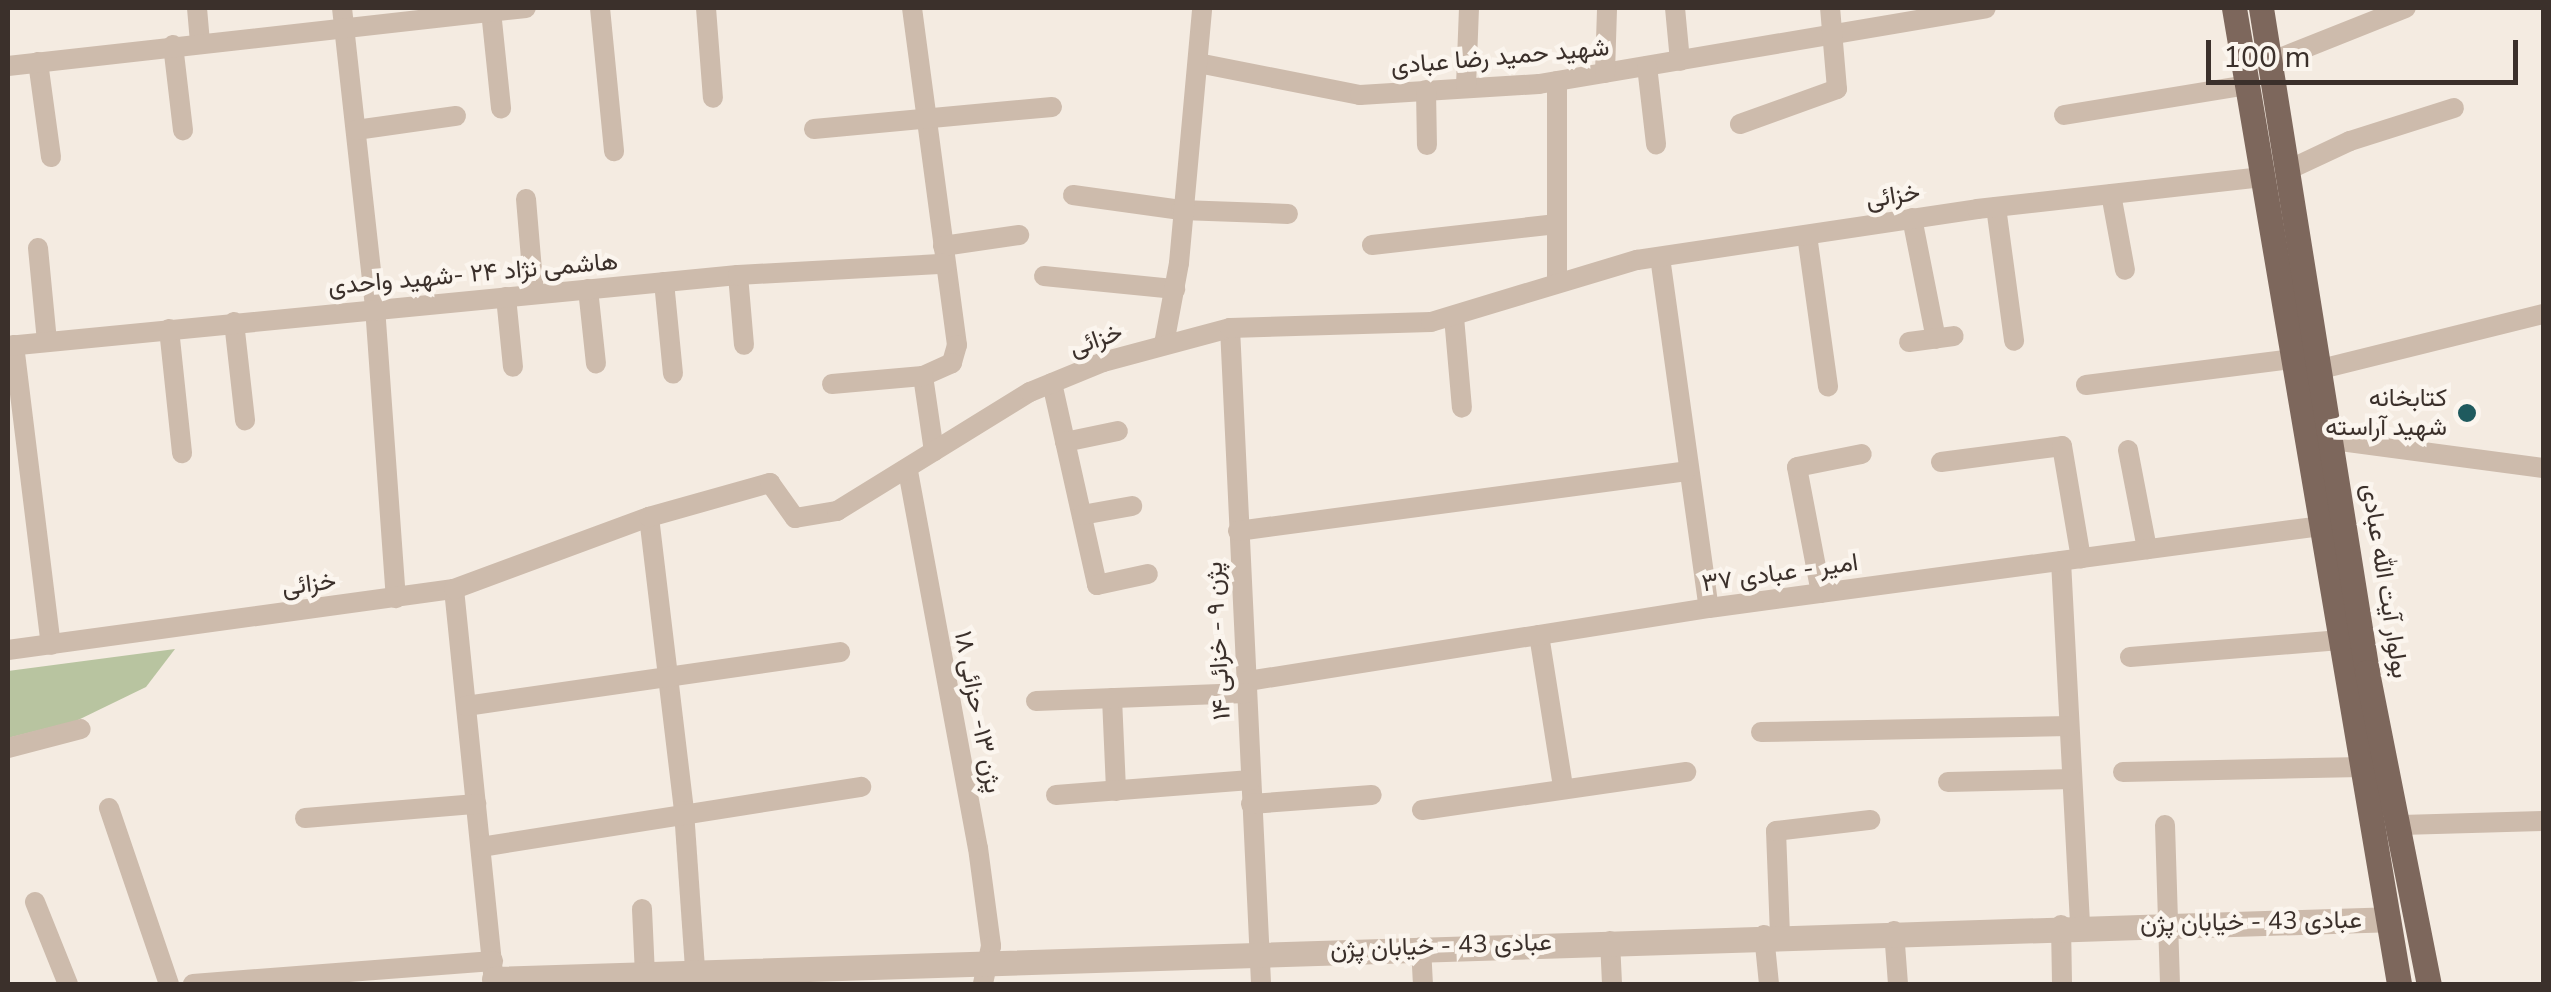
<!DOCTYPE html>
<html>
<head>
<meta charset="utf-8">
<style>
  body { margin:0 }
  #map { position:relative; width:2551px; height:992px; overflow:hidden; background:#f4ebe1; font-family:"Nunito Sans",Vazirmatn,sans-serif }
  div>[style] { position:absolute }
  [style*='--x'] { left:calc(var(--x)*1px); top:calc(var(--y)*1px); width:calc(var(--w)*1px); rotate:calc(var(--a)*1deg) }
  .green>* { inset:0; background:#b8c4a0 }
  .minor>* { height:20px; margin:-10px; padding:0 10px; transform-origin:10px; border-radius:10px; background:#cdbbac }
  .tertiary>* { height:25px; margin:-12.5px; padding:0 12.5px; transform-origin:12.5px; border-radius:12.5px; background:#cdbbac }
  .primary>* { height:25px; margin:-12.5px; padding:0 12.5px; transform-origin:12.5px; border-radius:12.5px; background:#7d675c }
  .dots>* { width:28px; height:28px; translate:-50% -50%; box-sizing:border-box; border:5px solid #fbf5ee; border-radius:50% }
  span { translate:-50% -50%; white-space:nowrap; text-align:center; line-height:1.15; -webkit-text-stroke:9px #fbf5ee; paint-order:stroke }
  .street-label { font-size:25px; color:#3b302b }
  .poi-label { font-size:25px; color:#3b302b }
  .right { translate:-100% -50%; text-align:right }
  .frame { position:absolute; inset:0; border:10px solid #3b302b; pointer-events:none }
  .scale { position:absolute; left:2206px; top:40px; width:312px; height:45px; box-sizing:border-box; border:5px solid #3b302b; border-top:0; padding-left:12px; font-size:30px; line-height:35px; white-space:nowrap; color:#3b302b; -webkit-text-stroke:8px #fbf5ee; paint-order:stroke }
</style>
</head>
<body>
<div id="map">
  <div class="green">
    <div style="clip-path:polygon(175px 649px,146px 687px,76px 721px,8px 738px,8px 671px)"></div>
  </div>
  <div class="minor">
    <div style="--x:197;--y:8;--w:34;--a:85"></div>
    <div style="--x:342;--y:8;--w:301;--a:83.7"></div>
    <div style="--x:375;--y:307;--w:292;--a:85.9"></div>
    <div style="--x:600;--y:8;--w:144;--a:84.4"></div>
    <div style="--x:706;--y:8;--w:90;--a:85.6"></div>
    <div style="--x:912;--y:8;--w:340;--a:82.4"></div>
    <div style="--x:957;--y:345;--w:19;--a:106"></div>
    <div style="--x:952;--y:363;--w:32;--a:156"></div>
    <div style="--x:923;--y:376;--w:76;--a:81.7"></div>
    <div style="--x:1675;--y:8;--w:53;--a:84.6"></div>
    <div style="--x:491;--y:11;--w:98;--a:84.1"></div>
    <div style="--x:173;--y:45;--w:86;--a:83.3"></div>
    <div style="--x:38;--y:62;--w:96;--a:82.2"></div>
    <div style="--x:2270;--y:62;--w:146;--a:-21.7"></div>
    <div style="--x:1198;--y:63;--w:165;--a:11.2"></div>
    <div style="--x:1360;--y:95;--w:179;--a:-3.5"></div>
    <div style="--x:1539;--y:84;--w:453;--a:-9.6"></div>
    <div style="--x:8;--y:66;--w:521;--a:-6.39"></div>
    <div style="--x:1647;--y:66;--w:79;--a:83.4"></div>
    <div style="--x:1605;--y:73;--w:65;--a:-88.2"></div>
    <div style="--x:1466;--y:86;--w:78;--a:-87.8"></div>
    <div style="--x:1426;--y:90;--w:55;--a:89"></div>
    <div style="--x:2064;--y:115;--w:185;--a:-9.3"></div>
    <div style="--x:1740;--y:124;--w:103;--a:-19.8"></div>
    <div style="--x:1837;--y:89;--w:81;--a:-94.9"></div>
    <div style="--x:814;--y:129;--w:239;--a:-5.3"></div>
    <div style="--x:356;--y:130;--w:101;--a:-8"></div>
    <div style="--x:2288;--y:170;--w:68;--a:-25.1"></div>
    <div style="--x:2350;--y:141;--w:109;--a:-17.6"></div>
    <div style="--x:2111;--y:194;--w:77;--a:79.6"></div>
    <div style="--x:1073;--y:195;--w:109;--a:7.9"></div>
    <div style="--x:1181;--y:210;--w:107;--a:2.1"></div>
    <div style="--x:526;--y:199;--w:95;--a:85.2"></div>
    <div style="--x:1996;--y:207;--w:135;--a:82.3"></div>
    <div style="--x:1912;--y:218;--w:123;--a:78.8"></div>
    <div style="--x:1807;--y:235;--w:153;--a:82.1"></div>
    <div style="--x:1372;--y:245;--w:186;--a:-6.5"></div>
    <div style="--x:943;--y:246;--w:77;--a:-8.2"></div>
    <div style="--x:38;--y:248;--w:94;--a:84.5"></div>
    <div style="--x:1660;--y:257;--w:354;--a:82.1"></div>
    <div style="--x:738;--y:275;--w:70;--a:85.1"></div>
    <div style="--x:1044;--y:276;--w:132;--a:5.7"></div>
    <div style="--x:664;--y:282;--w:92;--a:84.4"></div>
    <div style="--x:1557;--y:283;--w:202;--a:-90"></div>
    <div style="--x:588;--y:289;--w:75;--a:83.9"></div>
    <div style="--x:506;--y:297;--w:70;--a:84.3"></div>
    <div style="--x:1454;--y:317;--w:91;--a:85"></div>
    <div style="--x:234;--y:322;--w:99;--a:83.6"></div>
    <div style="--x:1230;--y:328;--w:657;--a:87.29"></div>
    <div style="--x:169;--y:329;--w:125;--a:84"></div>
    <div style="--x:1909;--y:342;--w:45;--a:-7.6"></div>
    <div style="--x:1164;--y:344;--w:82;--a:-79.5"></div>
    <div style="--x:1179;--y:263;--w:256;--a:-84.8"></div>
    <div style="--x:14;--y:345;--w:302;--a:83"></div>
    <div style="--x:8;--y:346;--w:733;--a:-5.56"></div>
    <div style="--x:738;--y:275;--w:206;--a:-3.1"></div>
    <div style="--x:2321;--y:369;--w:230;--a:-13.9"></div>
    <div style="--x:1052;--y:383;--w:207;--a:77.4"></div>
    <div style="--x:1097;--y:585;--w:52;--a:-12.2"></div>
    <div style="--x:832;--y:384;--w:91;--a:-5"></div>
    <div style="--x:2086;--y:385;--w:208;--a:-7.2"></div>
    <div style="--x:2318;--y:438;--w:228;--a:7.6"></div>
    <div style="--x:1065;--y:442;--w:54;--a:-11.7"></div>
    <div style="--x:2128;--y:450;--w:101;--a:79.1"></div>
    <div style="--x:1941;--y:462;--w:122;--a:-7.5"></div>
    <div style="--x:2062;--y:446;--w:114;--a:80.4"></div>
    <div style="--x:908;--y:471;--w:383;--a:79.5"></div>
    <div style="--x:978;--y:848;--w:99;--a:82.4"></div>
    <div style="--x:991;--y:946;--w:39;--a:102"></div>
    <div style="--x:1082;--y:515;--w:51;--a:-10.2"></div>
    <div style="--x:649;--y:517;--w:296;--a:83.2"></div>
    <div style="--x:684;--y:811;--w:173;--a:86"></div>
    <div style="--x:1238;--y:531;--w:451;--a:-7.6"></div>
    <div style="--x:2061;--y:561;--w:363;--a:87"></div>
    <div style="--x:454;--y:589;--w:397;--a:84.2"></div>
    <div style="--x:1821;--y:593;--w:128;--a:-100.8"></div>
    <div style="--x:1797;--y:467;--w:66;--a:-11.3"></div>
    <div style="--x:1539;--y:635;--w:154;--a:81"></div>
    <div style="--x:8;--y:650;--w:450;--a:-7.8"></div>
    <div style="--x:454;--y:589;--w:208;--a:-20.3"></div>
    <div style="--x:649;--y:517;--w:126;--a:-15.7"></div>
    <div style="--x:770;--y:483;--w:43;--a:54.5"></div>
    <div style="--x:795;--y:518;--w:43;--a:-9.5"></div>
    <div style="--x:837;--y:511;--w:227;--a:-31.7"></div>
    <div style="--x:1030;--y:392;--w:79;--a:-22.3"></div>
    <div style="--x:1103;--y:362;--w:131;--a:-15"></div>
    <div style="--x:1230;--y:328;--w:201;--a:-1.7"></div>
    <div style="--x:1431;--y:322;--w:215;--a:-16.8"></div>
    <div style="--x:1637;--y:260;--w:344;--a:-8.5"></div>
    <div style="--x:1977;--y:209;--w:287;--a:-6.4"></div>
    <div style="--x:2130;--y:657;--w:211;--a:-4.6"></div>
    <div style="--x:1248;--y:681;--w:467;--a:-9"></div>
    <div style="--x:1709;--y:608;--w:617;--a:-7.63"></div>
    <div style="--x:1112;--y:698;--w:93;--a:87.5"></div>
    <div style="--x:1036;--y:701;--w:210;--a:-2.2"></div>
    <div style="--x:466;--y:706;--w:378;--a:-8.2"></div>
    <div style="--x:1761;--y:732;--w:308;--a:-1.1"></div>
    <div style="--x:8;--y:748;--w:75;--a:-14.6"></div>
    <div style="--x:2123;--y:772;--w:239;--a:-1.2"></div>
    <div style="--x:1948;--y:782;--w:124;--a:-1.4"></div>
    <div style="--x:1056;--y:795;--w:195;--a:-4.4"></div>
    <div style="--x:1251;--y:804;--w:121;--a:-4.3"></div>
    <div style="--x:109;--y:808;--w:186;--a:71.2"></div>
    <div style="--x:1422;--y:810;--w:267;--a:-8.2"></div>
    <div style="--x:305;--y:818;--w:172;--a:-4.7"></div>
    <div style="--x:2165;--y:825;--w:159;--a:88.2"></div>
    <div style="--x:2401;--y:825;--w:143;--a:-1.6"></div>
    <div style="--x:481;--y:847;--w:385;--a:-9"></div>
    <div style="--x:35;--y:902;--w:88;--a:68.1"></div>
    <div style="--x:642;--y:909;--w:65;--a:87.4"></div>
    <div style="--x:2061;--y:925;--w:59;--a:89"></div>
    <div style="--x:1894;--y:931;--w:53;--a:85.7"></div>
    <div style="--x:1764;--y:935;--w:49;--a:84.2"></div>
    <div style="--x:1780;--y:935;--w:104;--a:-92.2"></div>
    <div style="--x:1776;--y:831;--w:95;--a:-6.7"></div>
    <div style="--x:1610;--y:941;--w:43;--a:87.3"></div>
    <div style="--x:1421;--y:947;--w:37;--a:87"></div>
    <div style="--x:193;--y:984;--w:301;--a:-4.4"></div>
  </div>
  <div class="tertiary">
    <div style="--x:494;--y:979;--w:1895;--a:-1.81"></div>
  </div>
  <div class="primary">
    <div style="--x:2234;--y:8;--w:990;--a:80.4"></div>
    <div style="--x:2261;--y:8;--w:672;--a:80.93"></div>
    <div style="--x:2367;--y:672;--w:318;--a:78.8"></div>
  </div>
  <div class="dots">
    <div style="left:2467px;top:413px;background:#1f5a5e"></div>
  </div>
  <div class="street-label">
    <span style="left:1500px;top:57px;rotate:-5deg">شهید حمید رضا عبادی</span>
    <span style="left:1893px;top:196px;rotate:-9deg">خزائی</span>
    <span style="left:473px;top:274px;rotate:-5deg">هاشمی نژاد ۲۴ -شهید واحدی</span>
    <span style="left:1096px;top:340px;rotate:-19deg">خزائی</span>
    <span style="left:1780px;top:573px;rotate:-8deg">امیر - عبادی ۳۷</span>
    <span style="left:2385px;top:581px;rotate:81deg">بولوار آیت الله عبادی</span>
    <span style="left:309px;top:584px;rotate:-7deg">خزائی</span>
    <span style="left:1218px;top:641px;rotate:-93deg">پژن ۹ - خزائی ۱۴</span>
    <span style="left:978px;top:712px;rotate:79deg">پژن ۱۳- حزائی ۱۸</span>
    <span style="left:2251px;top:922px;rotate:-1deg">عبادی 43 - خیابان پژن</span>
    <span style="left:1441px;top:946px;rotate:-2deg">عبادی 43 - خیابان پژن</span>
  </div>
  <div class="poi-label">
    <span class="right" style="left:2447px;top:413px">کتابخانه<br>شهید آراسته</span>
  </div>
  <div class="frame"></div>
  <div class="scale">100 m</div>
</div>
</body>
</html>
